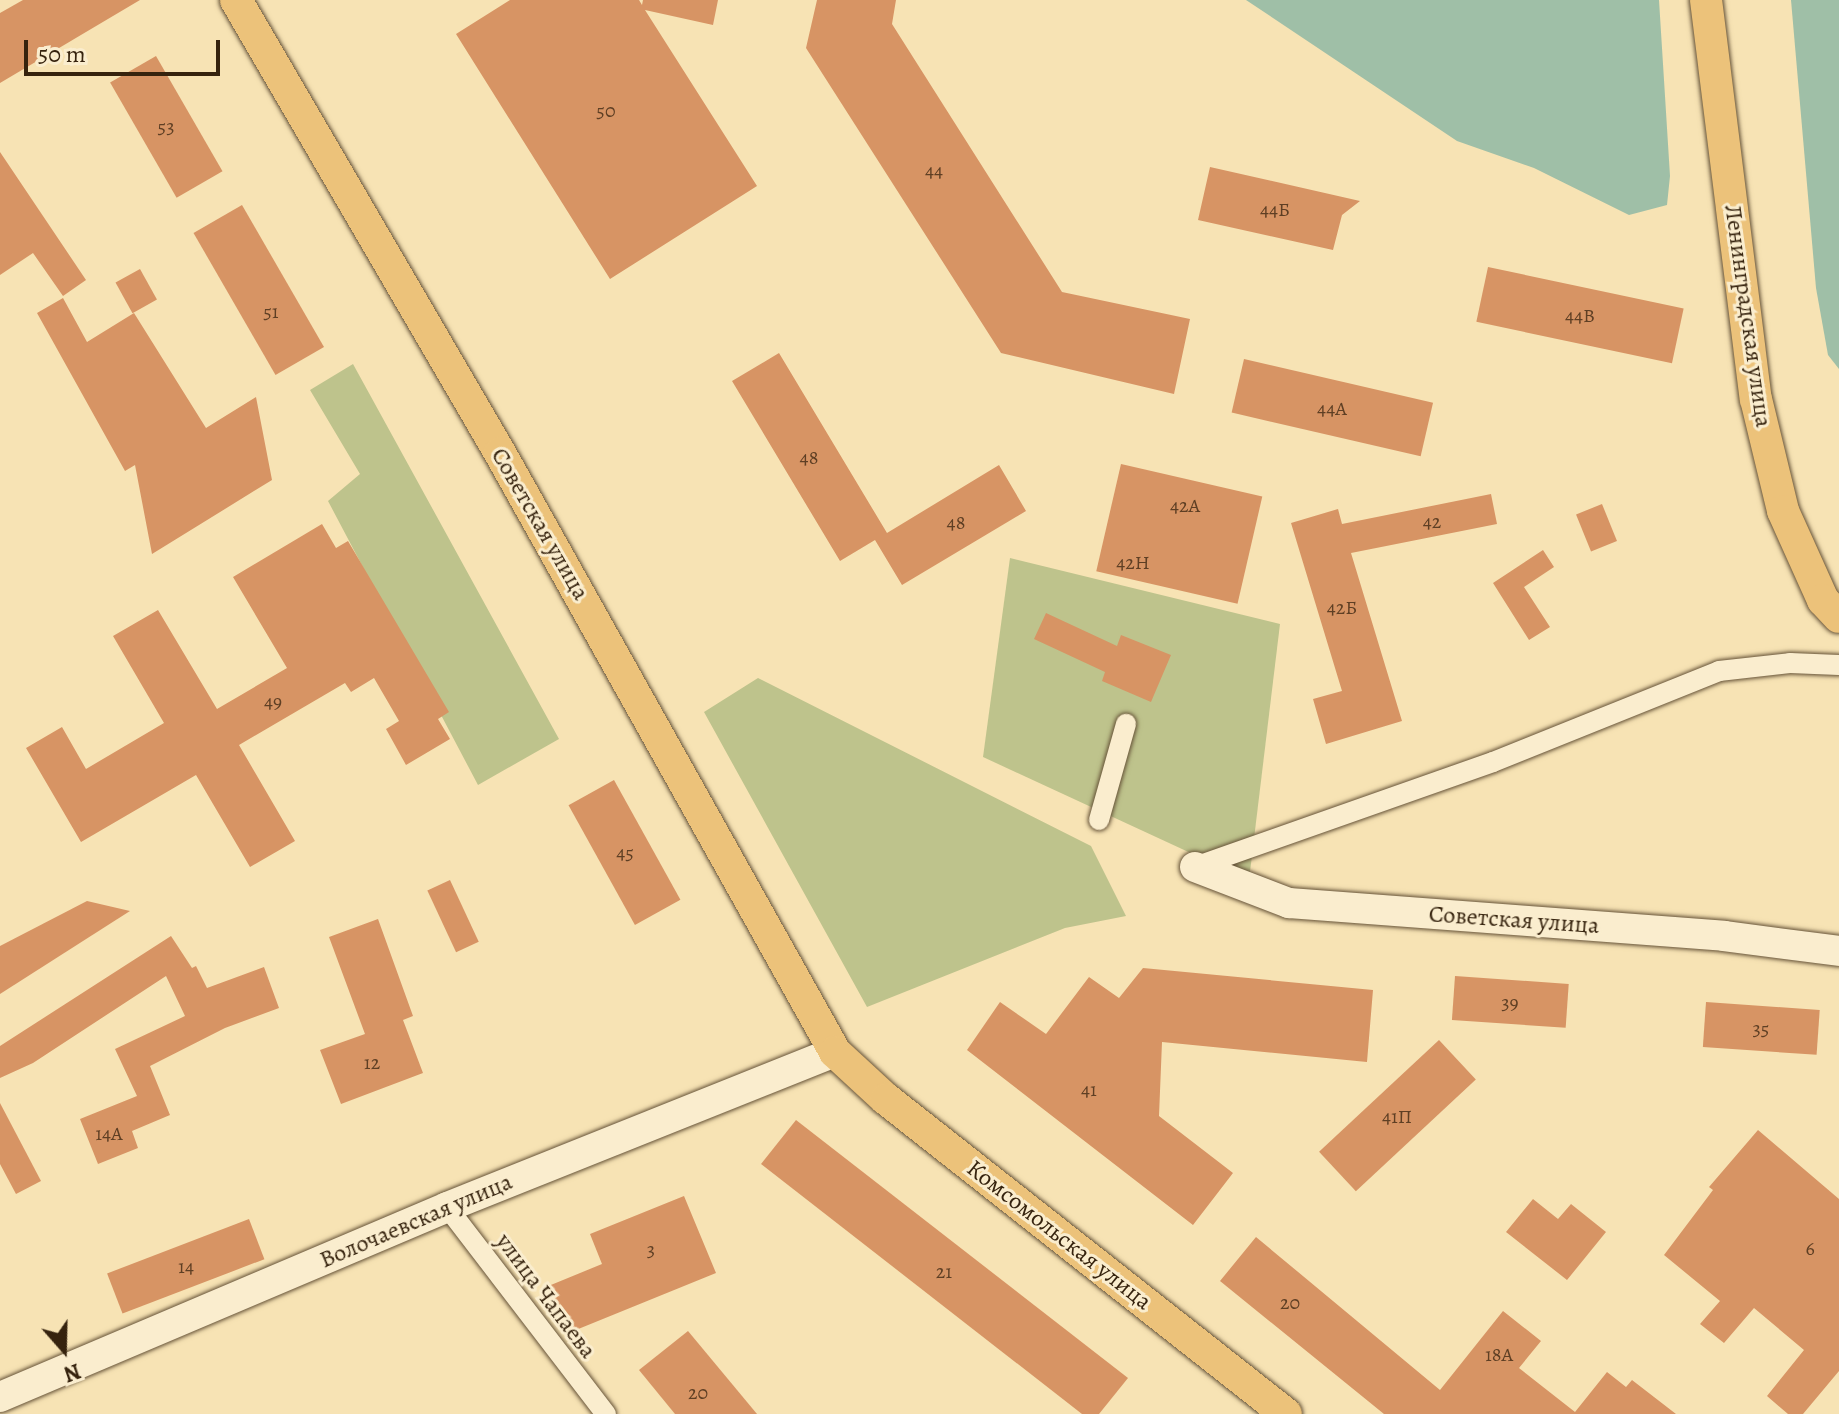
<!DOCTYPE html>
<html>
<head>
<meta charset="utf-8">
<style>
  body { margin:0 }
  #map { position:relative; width:1839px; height:1414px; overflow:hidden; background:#f7e3b4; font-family:Alegreya,serif }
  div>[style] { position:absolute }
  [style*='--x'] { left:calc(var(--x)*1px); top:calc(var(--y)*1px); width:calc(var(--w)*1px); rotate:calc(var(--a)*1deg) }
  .green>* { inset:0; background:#bec38c }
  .water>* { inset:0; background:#9fbfa7 }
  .building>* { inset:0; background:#d79464; transform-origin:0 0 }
  .roads { filter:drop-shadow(0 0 2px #665338) drop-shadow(0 0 2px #665338) }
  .street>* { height:20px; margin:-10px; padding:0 10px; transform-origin:10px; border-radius:10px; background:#faedce }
  .secondary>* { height:30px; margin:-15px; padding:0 15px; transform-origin:15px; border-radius:15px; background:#faedce }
  .primary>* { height:32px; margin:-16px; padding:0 16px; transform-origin:16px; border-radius:16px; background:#ecc27a }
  span { translate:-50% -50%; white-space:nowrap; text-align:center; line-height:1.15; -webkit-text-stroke:6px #faedce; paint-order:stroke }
  .number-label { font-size:20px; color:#5e3f24 }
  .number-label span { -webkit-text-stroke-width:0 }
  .street-label { font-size:24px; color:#36230e }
  .north { position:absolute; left:24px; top:1310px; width:80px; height:80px; -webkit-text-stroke:6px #faedce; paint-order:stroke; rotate:160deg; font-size:22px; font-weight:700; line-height:32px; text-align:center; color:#36230e }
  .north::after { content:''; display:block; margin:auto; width:28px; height:36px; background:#36230e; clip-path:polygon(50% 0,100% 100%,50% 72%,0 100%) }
  .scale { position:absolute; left:24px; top:40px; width:196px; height:36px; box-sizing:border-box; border:4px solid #36230e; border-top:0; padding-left:10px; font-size:24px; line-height:28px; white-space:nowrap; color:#36230e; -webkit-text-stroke:6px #faedce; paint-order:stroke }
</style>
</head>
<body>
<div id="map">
  <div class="green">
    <div style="clip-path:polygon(353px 364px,559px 739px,478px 785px,328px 501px,360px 474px,310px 390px)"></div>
    <div style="clip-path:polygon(1010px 558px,1280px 624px,1249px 880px,983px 757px)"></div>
    <div style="clip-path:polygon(758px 678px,1091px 846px,1126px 916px,1065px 928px,867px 1007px,704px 712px)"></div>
  </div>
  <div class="water">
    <div style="clip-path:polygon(1246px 0,1659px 0,1670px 176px,1667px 205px,1629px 215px,1534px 168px,1457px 141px)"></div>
    <div style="clip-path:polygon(1791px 0,1839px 0,1839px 369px,1828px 355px,1816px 288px)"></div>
  </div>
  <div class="building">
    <div style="clip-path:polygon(23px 0,140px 0,0 83px,0 13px)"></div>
    <div style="clip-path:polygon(510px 0,639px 0,642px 5px,643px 0,718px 0,713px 25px,645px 10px,757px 186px,610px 279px,456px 34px)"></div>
    <div style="clip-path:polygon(817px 0,896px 0,892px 24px,1062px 292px,1190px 319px,1174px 394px,1001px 353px,806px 48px)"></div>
    <div style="left:156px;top:56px;width:133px;height:53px;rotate:60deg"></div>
    <div style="clip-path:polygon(0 152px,86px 280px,63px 296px,33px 253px,0 275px)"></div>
    <div style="clip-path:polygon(1210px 167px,1360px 201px,1342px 215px,1333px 250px,1198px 220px)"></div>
    <div style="left:242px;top:205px;width:164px;height:56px;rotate:60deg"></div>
    <div style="left:1488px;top:267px;width:200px;height:56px;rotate:12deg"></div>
    <div style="left:140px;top:269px;width:35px;height:28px;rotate:61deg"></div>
    <div style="clip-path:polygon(63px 298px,87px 342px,134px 313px,206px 428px,256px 397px,272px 480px,152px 554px,135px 465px,125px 471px,37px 313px)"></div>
    <div style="clip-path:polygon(779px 353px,887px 533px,999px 465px,1026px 511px,902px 585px,875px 540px,840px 561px,732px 381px)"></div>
    <div style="left:1244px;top:359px;width:194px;height:55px;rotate:13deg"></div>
    <div style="left:1121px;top:464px;width:145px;height:110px;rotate:13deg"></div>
    <div style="clip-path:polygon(1491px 494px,1497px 524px,1351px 553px,1402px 721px,1326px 744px,1313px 699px,1342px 691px,1291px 523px,1338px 509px,1342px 524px)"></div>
    <div style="left:1602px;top:504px;width:40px;height:28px;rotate:68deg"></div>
    <div style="clip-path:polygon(322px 524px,336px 548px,348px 541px,449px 712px,438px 719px,450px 739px,406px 765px,386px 729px,399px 721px,374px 678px,351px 692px,345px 683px,239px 745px,295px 841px,250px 867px,196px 775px,81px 842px,26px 748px,62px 727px,86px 769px,164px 723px,113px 636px,158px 610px,217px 709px,287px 668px,233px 577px)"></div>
    <div style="clip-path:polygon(1543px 550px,1554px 567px,1524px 587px,1550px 627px,1529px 640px,1493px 583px)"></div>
    <div style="clip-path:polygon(1046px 613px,1117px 646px,1121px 635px,1171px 655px,1151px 702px,1102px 681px,1105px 672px,1034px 639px)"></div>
    <div style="left:614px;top:780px;width:137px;height:52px;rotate:61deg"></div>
    <div style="left:450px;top:880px;width:68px;height:25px;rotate:65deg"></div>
    <div style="clip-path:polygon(87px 901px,130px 911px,0 994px,0 946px)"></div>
    <div style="clip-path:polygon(378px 919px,413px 1016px,403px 1020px,423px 1073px,341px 1104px,320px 1050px,365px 1034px,329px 937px)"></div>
    <div style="clip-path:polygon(171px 936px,192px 968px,196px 966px,207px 988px,264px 967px,279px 1008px,225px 1028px,150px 1066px,170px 1115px,132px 1131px,138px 1148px,98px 1164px,80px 1119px,137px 1096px,115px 1049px,185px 1016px,166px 976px,33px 1063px,0 1078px,0 1046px)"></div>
    <div style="clip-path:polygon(1143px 968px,1373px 990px,1367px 1062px,1162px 1042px,1159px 1116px,1233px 1173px,1193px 1225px,967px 1050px,1000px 1002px,1046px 1034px,1089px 977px,1119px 998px)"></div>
    <div style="left:1455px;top:976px;width:114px;height:44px;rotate:4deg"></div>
    <div style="left:1706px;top:1002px;width:114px;height:45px;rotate:4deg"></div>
    <div style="left:1439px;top:1040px;width:54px;height:164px;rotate:47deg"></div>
    <div style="clip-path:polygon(0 1103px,41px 1181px,16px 1194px,0 1164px)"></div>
    <div style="clip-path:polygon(796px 1120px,1128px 1378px,1099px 1414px,1082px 1414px,761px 1164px)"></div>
    <div style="clip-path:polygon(1758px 1130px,1839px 1199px,1839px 1371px,1803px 1414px,1788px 1414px,1767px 1396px,1804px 1350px,1754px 1308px,1724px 1343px,1700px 1324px,1720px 1301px,1664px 1255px,1713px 1190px,1709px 1187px)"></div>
    <div style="clip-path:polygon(684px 1196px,716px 1273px,566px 1334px,546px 1287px,602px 1264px,590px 1234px)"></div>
    <div style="clip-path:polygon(1533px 1199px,1558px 1219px,1571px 1204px,1606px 1232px,1567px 1280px,1506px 1232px)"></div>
    <div style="left:249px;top:1219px;width:43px;height:152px;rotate:69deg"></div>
    <div style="clip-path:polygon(1256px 1237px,1440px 1390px,1503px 1311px,1541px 1341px,1519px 1368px,1575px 1412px,1607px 1372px,1626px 1387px,1632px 1380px,1676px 1414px,1384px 1414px,1220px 1281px)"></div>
    <div style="clip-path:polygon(688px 1331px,757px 1414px,675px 1414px,639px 1370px)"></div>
  </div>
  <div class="roads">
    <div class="street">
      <div style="--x:1099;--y:820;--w:100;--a:-74.3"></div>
      <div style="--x:1195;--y:867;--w:316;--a:-19.4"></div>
      <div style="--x:1493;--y:762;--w:244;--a:-21.9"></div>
      <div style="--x:1719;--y:671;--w:71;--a:-6.4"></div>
      <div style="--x:1790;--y:663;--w:49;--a:2.3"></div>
      <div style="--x:447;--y:1207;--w:261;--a:52.5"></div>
    </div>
    <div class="secondary">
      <div style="--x:1195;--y:867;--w:101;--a:21"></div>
      <div style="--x:1289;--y:903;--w:436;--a:4.3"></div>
      <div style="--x:1724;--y:936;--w:116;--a:7.4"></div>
      <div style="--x:0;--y:1397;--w:486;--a:-23"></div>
      <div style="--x:447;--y:1207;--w:418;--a:-21.8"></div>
    </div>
    <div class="primary">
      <div style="--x:236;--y:0;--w:524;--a:59.77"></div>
      <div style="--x:500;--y:453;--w:686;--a:60.78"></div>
      <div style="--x:835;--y:1052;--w:69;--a:42.7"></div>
      <div style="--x:886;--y:1099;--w:509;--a:38.22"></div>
      <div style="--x:1706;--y:0;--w:402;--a:82.9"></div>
      <div style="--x:1756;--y:399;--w:115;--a:76.4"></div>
      <div style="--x:1783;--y:511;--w:98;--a:65.8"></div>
      <div style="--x:1823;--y:600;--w:23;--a:47"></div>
    </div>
  </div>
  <div class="number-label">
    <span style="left:606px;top:110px">50</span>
    <span style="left:166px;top:126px">53</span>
    <span style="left:934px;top:170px">44</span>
    <span style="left:1275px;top:209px">44Б</span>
    <span style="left:271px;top:311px">51</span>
    <span style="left:1580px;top:315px">44В</span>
    <span style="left:1332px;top:408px">44А</span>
    <span style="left:809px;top:457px">48</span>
    <span style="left:1185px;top:505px">42А</span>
    <span style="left:1432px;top:521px">42</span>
    <span style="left:956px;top:522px">48</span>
    <span style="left:1133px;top:562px">42Н</span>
    <span style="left:1342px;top:607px">42Б</span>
    <span style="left:273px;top:701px">49</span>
    <span style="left:625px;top:852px">45</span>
    <span style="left:1510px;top:1002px">39</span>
    <span style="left:1761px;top:1028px">35</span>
    <span style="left:372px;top:1062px">12</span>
    <span style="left:1089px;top:1089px">41</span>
    <span style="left:1397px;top:1116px">41П</span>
    <span style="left:109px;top:1133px">14А</span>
    <span style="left:1810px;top:1248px">6</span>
    <span style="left:651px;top:1249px">3</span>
    <span style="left:186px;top:1266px">14</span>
    <span style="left:944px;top:1271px">21</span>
    <span style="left:1290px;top:1302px">20</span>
    <span style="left:1499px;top:1354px">18А</span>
    <span style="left:698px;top:1392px">20</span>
  </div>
  <div class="street-label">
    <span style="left:1748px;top:316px;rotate:82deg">Ленинградская улица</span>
    <span style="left:540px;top:524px;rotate:60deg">Советская улица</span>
    <span style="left:1514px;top:920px;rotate:4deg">Советская улица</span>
    <span style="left:416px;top:1221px;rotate:-23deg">Волочаевская улица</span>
    <span style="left:1059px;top:1235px;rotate:38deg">Комсомольская улица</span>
    <span style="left:546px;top:1296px;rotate:53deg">улица Чапаева</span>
  </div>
  <div class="north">N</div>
  <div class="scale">50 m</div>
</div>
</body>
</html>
